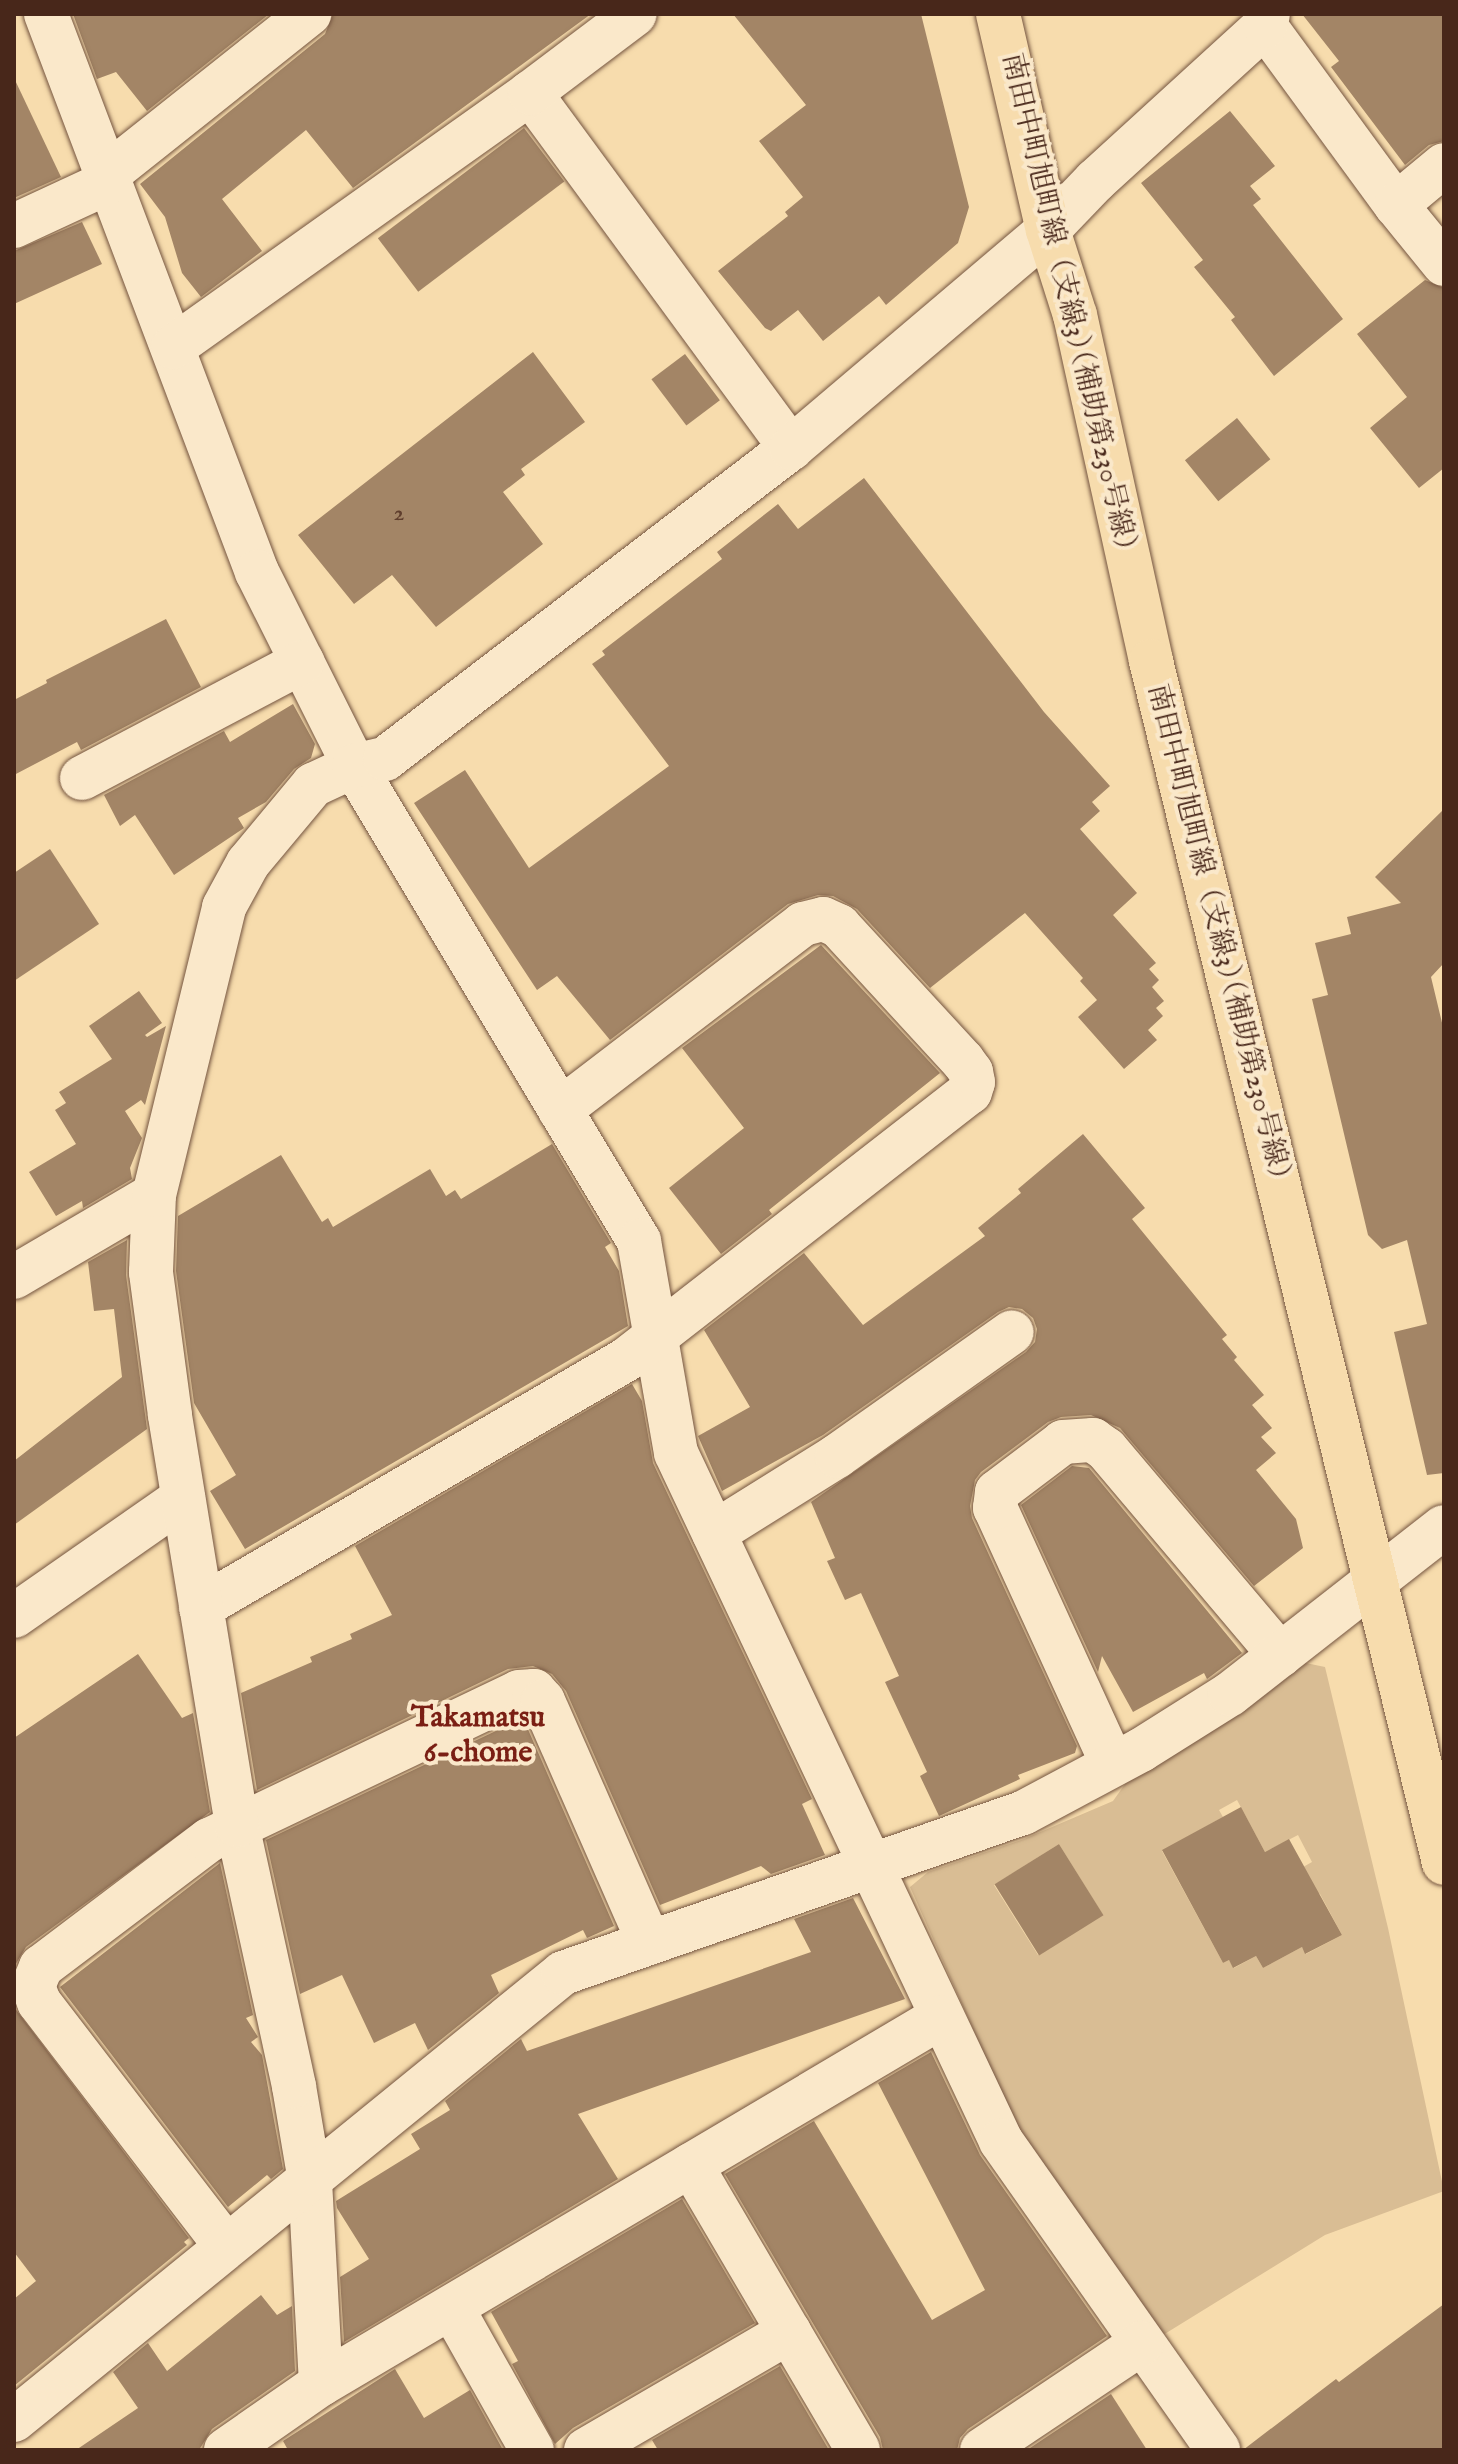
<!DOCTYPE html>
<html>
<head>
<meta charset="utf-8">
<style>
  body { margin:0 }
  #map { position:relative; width:1458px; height:2464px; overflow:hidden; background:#f7dcad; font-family:"IM FELL English","Noto Serif JP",serif }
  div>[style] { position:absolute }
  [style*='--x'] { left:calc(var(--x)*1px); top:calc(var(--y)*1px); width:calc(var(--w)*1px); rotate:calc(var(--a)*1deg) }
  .green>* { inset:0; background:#d9bd94 }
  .building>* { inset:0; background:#a38566; transform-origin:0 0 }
  .roads { filter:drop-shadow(0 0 2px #74543f) drop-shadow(0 0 2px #74543f) }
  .minor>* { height:44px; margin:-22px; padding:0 22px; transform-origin:22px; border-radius:22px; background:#fae8ca }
  .major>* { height:44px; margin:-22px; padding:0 22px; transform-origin:22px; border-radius:22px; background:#f7dcad }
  span { translate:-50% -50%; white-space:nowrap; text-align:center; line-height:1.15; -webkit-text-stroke:8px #fae8ca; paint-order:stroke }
  .number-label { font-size:24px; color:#5f3e2d }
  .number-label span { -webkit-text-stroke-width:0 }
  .street-label { font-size:28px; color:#48271a }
  .neighbourhood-label { font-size:30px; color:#7a1f14; font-weight:700 }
  .frame { position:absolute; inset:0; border:16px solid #48271a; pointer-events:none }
</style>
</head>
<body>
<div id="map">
  <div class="green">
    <div style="clip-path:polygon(evenodd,1301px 1662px,1325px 1667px,1388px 1928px,1444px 2191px,1325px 2235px,1163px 2335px,1017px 2128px,910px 1887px,928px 1872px,1024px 1839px,1113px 1801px,1130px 1777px,1301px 1662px,1237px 1800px,1265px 1852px,1298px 1835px,1312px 1862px,1280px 1880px,1320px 1894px,1342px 1935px,1306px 1954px,1302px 1947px,1263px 1968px,1256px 1956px,1234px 1968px,1229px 1960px,1223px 1963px,1162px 1851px,1223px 1817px,1219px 1810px,1237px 1800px,1301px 1662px,1059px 1844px,1103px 1915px,1038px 1955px,994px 1885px,1059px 1844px)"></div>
  </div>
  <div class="building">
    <div style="clip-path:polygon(73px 14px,269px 14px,147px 111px,116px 72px,97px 79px)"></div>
    <div style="clip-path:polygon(333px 14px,591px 14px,353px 188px,306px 130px,222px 199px,262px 251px,201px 297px,182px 273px,165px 217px,140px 184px,325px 34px)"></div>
    <div style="clip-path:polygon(733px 14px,921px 14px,969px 207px,958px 243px,886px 305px,879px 296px,823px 341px,798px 310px,771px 331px,765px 328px,718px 271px,788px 216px,785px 212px,803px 197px,759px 141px,806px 105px)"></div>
    <div style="clip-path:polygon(1302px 14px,1444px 14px,1444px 141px,1429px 145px,1405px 165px,1331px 67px,1339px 61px)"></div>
    <div style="clip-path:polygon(14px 78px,61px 177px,14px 198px)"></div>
    <div style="clip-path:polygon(1230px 111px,1275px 166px,1250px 186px,1261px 199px,1253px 205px,1343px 319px,1274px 376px,1231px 320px,1235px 317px,1194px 267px,1203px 260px,1141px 183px)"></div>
    <div style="left:524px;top:128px;width:67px;height:183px;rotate:53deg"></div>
    <div style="clip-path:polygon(82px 222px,102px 264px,14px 304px,14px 251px)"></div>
    <div style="clip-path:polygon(1425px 280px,1444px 288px,1444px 468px,1419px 488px,1370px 428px,1407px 397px,1357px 334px)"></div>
    <div style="clip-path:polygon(533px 352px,585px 422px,521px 469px,525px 475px,503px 492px,543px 544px,436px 627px,392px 575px,354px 604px,298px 535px)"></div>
    <div style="left:685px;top:354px;width:58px;height:42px;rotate:53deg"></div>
    <div style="left:1237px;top:418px;width:53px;height:67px;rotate:51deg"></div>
    <div style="clip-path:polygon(864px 478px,1044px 712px,1110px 786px,1092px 802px,1100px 811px,1080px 829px,1137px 893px,1113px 915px,1156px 963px,1149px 969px,1159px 980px,1152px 987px,1164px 1001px,1156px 1008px,1163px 1016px,1148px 1030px,1157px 1040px,1124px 1069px,1078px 1017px,1097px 1000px,1080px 981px,1083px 978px,1025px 913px,930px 988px,857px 909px,833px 896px,818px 895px,788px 904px,610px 1040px,557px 976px,537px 990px,414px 803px,465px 770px,529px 868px,669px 766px,592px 664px,605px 655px,602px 651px,722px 559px,717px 552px,778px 504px,798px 529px)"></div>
    <div style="clip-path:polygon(166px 619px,201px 687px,81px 750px,77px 742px,14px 775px,14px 700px,47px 683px,46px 680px)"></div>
    <div style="clip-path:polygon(293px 704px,315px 744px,311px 758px,294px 769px,266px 802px,238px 818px,244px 828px,174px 875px,135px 815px,120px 826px,104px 795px,224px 731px,230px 742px)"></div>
    <div style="clip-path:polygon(1444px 809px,1444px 963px,1431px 977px,1444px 1031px,1444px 1473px,1427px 1475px,1394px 1332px,1427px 1324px,1407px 1240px,1382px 1249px,1368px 1235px,1312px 999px,1328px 995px,1315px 943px,1351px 934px,1347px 917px,1401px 903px,1375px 877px)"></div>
    <div style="clip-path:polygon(50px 849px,99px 924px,14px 981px,14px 873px)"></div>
    <div style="clip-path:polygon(821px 945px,940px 1073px,769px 1210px,772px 1214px,721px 1254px,669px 1188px,744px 1128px,682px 1048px)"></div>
    <div style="clip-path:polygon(139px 991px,162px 1023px,145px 1035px,147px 1037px,166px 1026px,145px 1105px,141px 1100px,125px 1111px,142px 1138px,130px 1168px,132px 1179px,83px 1208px,82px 1201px,56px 1216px,29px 1172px,76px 1144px,55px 1110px,66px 1103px,59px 1092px,112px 1059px,89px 1026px)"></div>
    <div style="clip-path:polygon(1083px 1134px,1145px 1208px,1132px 1219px,1227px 1335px,1222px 1339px,1237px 1357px,1234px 1360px,1264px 1395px,1252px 1405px,1272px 1428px,1261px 1437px,1276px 1453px,1256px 1470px,1296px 1519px,1303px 1548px,1254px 1586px,1120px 1428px,1091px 1415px,1061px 1417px,1048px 1422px,981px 1472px,975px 1480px,970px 1506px,972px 1518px,1077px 1746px,1075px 1753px,1018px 1775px,1020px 1779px,939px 1816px,920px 1776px,927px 1772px,885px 1682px,899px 1676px,861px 1593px,845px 1600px,827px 1561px,835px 1558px,811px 1502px,1026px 1352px,1035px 1342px,1037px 1329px,1033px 1318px,1022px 1309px,1009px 1307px,998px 1312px,823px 1435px,722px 1491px,698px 1436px,750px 1407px,704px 1330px,804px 1253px,863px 1325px,985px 1236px,978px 1228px,1021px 1193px,1018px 1189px)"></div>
    <div style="clip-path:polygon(552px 1144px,611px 1243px,605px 1247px,619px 1271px,628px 1326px,245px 1549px,210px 1491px,236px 1475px,194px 1403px,176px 1271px,178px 1216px,281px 1155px,322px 1222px,328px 1218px,333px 1227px,430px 1169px,446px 1196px,455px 1190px,461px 1199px)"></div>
    <div style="clip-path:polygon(127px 1240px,126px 1275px,147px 1429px,14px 1525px,14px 1461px,122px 1377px,114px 1309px,94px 1311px,88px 1262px)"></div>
    <div style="clip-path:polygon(632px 1384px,642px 1401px,653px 1463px,812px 1799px,802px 1804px,825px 1855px,771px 1874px,761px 1866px,660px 1905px,566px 1691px,552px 1674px,533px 1666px,508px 1669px,257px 1790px,241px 1693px,312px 1662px,310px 1657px,352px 1639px,350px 1634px,392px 1615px,355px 1546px)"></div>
    <div style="clip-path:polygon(1072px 1466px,1089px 1468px,1242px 1653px,1207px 1679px,1204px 1673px,1133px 1712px,1102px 1656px,1098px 1672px,1021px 1505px)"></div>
    <div style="clip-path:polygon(138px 1654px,182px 1718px,193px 1713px,210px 1812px,26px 1947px,14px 1967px,14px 1738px)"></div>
    <div style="clip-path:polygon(523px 1718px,614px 1926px,587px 1938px,583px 1930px,491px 1975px,499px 1993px,428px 2050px,415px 2023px,374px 2043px,342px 1975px,300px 1994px,266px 1840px)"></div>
    <div style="clip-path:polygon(1241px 1807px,1265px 1852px,1289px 1839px,1342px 1935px,1305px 1954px,1302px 1947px,1263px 1968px,1256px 1956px,1233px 1968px,1229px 1960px,1223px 1963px,1162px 1850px)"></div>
    <div style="left:1059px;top:1844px;width:84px;height:76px;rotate:58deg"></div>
    <div style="clip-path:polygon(220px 1863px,253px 2015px,246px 2018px,258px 2037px,251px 2042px,262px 2055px,283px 2169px,271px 2179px,267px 2175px,228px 2207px,60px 1987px)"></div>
    <div style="clip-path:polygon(853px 1898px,905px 1999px,578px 2114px,618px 2179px,344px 2342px,340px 2277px,369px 2259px,337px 2208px,336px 2201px,420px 2149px,411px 2134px,450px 2110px,445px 2101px,521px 2039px,527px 2051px,811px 1952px,794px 1919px)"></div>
    <div style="clip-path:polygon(14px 2007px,189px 2238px,184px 2242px,187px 2245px,14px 2386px,14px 2299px,36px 2281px,14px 2252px)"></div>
    <div style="clip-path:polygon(931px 2052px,980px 2155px,1107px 2336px,968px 2429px,960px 2438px,957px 2450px,883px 2450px,880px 2437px,725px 2174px,814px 2121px,932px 2320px,985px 2290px,878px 2083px)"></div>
    <div style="clip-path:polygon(682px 2199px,755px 2323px,573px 2428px,555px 2444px,512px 2364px,518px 2361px,491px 2312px)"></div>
    <div style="clip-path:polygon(261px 2295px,277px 2315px,292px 2306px,295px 2371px,212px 2429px,199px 2450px,76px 2450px,138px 2408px,113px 2372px,148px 2343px,167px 2371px)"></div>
    <div style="clip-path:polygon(1444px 2304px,1444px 2450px,1243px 2450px,1336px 2379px,1339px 2382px)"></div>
    <div style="clip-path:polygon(780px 2366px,829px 2450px,658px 2450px,652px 2440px)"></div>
    <div style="clip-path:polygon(395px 2369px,424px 2418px,470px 2390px,503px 2450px,288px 2450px,283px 2441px)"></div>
    <div style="clip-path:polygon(1111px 2394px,1147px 2450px,1027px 2450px)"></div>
  </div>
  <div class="roads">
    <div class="minor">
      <div style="--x:46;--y:14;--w:597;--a:69.29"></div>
      <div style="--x:257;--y:572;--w:217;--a:63.4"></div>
      <div style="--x:354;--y:766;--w:554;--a:59.04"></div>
      <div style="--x:639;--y:1241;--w:215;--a:80.1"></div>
      <div style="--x:676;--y:1453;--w:761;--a:64.71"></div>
      <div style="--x:1001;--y:2141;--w:378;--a:54.9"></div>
      <div style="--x:1265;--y:26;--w:222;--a:53.8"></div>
      <div style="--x:1396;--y:205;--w:76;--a:50.9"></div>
      <div style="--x:530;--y:93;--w:441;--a:53.7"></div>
      <div style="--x:109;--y:173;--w:256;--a:-38.5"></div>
      <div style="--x:1396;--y:205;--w:62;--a:-39.8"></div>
      <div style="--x:14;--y:226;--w:107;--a:-24.9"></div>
      <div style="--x:173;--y:347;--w:438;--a:-35.4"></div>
      <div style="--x:530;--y:93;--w:131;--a:-37"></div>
      <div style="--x:82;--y:778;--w:249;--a:-27.8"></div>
      <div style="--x:14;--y:1277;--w:162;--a:-30.4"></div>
      <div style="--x:714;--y:1533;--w:145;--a:-32"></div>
      <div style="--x:837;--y:1456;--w:214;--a:-35.3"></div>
      <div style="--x:201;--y:1607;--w:494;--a:-30.2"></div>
      <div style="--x:628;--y:1358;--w:433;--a:-37.9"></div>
      <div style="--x:970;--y:1092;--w:10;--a:-73"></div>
      <div style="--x:973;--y:1082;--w:10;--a:-101"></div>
      <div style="--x:971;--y:1072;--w:14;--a:-126"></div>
      <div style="--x:963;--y:1061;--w:183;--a:-132.6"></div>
      <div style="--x:839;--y:926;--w:17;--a:-156"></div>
      <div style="--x:823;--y:919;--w:21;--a:166"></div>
      <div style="--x:803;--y:924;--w:306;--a:142.6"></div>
      <div style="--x:14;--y:1616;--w:206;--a:-34.9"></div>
      <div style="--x:1112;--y:1763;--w:281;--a:-114.6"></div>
      <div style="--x:995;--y:1508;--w:16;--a:-83"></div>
      <div style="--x:997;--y:1492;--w:83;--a:-37.1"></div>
      <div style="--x:1063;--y:1442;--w:30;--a:-4"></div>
      <div style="--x:1093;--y:1440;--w:16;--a:35"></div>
      <div style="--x:1106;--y:1449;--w:270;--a:49.8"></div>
      <div style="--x:691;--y:2165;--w:330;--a:59.6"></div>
      <div style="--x:226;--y:2246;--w:307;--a:-127.5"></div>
      <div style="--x:39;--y:2002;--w:17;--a:-111"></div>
      <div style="--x:33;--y:1986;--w:21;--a:-67"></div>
      <div style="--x:41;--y:1967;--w:211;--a:-37.1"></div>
      <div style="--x:209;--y:1840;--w:344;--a:-25.5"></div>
      <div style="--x:519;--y:1692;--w:15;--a:-4"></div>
      <div style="--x:534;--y:1691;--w:13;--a:48"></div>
      <div style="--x:543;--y:1701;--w:264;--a:66.3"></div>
      <div style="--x:452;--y:2308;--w:163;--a:60.6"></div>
      <div style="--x:321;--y:2384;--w:203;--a:-93.1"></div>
      <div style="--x:310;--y:2181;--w:96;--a:-99.6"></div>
      <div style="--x:294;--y:2086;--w:267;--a:-102.3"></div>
      <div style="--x:237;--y:1825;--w:415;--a:-99.3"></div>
      <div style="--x:170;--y:1415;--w:144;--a:-97.6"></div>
      <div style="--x:151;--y:1272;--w:77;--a:-87.8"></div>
      <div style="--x:154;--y:1195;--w:296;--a:-76.3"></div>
      <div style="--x:224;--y:907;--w:50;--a:-61.4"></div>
      <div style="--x:248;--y:863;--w:102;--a:-50.2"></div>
      <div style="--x:313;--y:785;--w:45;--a:-24.9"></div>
      <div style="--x:354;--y:766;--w:32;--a:-13"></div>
      <div style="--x:385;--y:759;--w:511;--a:-37.45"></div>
      <div style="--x:791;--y:448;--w:337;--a:-40.3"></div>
      <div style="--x:1048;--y:230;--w:68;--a:-46.2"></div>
      <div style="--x:1095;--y:181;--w:230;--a:-42.4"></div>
      <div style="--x:1265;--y:26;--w:12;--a:-76"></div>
      <div style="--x:14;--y:2420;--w:708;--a:-39.15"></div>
      <div style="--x:563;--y:1973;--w:487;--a:-19.2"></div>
      <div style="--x:1023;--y:1813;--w:134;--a:-28.1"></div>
      <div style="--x:1141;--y:1750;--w:105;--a:-32.2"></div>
      <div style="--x:1230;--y:1694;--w:271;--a:-38"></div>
      <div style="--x:226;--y:2450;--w:116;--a:-34.8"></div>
      <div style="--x:321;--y:2384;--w:720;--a:-30.62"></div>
      <div style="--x:586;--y:2450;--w:235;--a:-30.2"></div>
      <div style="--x:982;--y:2450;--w:192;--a:-33.8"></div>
    </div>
    <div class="major">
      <div style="--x:998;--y:14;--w:222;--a:77"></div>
      <div style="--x:1048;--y:230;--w:89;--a:72.4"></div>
      <div style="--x:1075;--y:315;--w:354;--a:77.6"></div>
      <div style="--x:1151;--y:661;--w:1237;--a:76.3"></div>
    </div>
  </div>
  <div class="number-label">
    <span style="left:399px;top:514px">2</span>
  </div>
  <div class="street-label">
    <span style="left:1069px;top:309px;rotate:77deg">南田中町旭町線（支線3）（補助第230号線）</span>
    <span style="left:1219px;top:939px;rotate:76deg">南田中町旭町線（支線3）（補助第230号線）</span>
  </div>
  <div class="neighbourhood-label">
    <span style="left:478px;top:1735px">Takamatsu<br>6-chome</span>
  </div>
  <div class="frame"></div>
</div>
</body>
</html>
